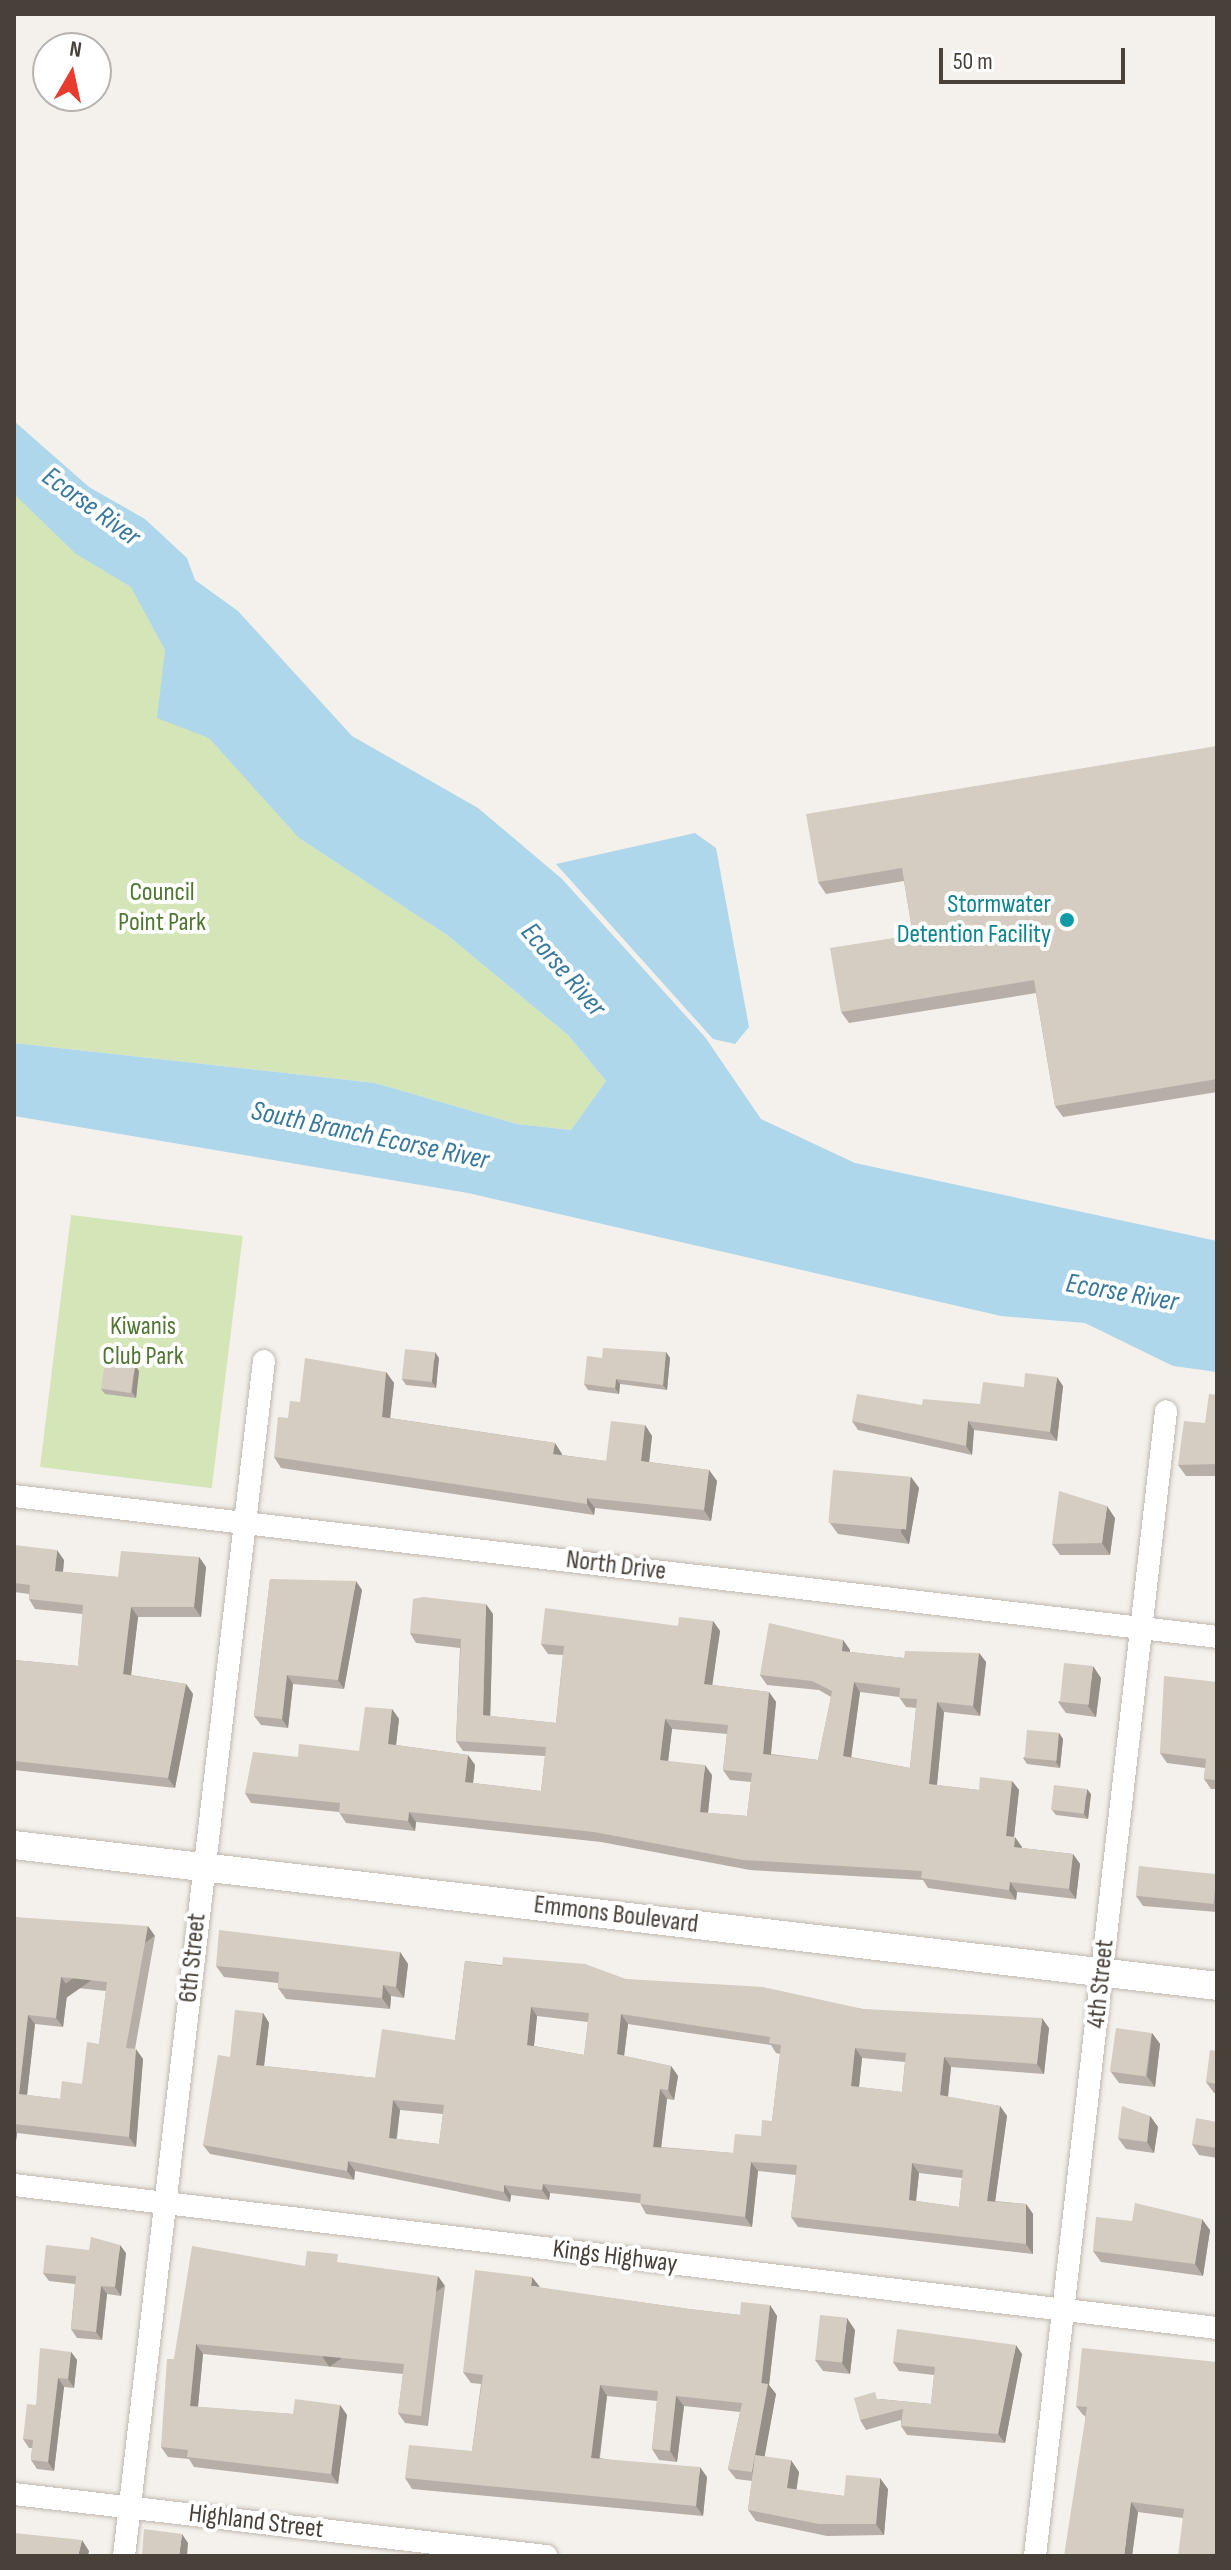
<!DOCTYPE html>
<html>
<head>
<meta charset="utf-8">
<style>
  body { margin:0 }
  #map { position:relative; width:1231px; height:2570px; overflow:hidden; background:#f4f1ec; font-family:"Sofia Sans Condensed",sans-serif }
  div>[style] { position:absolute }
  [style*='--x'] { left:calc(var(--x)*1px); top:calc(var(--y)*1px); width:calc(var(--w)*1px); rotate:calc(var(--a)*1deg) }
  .green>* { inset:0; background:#d4e5b8; transform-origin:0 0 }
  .water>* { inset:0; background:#aed7eb }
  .roads { filter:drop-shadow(0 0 2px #bfb8af) drop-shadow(0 0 2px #bfb8af) }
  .minor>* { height:22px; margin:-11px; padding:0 11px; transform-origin:11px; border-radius:11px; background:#fff }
  .tertiary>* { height:28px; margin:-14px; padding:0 14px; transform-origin:14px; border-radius:14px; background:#fff }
  .wall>* { inset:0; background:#b7afa7 }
  .shaded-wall>* { inset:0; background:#958f88; transform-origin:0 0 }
  .building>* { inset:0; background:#d5ccc2; transform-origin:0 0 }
  .dots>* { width:22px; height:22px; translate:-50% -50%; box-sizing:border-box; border:4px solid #fff; border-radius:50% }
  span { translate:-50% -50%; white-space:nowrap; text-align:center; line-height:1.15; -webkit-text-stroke:8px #fff; paint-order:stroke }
  .park-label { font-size:26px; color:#507631 }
  .culture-label { font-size:26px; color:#0d838f }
  .right { translate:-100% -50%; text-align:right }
  .street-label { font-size:26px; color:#48413a }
  .water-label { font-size:28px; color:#37799c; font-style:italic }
  .frame { position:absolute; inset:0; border:16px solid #48413a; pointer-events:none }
  .north { position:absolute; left:32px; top:32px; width:80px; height:80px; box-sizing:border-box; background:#fff; border:2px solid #b6b3b0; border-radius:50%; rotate:9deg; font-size:22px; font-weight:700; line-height:32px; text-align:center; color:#48413a }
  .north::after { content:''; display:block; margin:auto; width:28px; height:36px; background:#e83c2f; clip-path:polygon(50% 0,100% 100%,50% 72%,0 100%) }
  .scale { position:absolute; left:939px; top:48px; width:186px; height:36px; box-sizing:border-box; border:4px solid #48413a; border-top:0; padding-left:10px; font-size:24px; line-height:28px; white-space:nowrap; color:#48413a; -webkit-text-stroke:6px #fff; paint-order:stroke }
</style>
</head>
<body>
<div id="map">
  <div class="green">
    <div style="clip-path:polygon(14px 449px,195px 580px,299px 838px,447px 935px,568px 1035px,606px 1081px,571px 1130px,517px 1124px,375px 1083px,14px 1043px)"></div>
    <div style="left:71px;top:1215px;width:173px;height:254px;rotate:7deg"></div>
  </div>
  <div class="water">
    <div style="clip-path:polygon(14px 421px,89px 487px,145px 519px,187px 558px,195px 580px,238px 611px,352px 736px,478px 808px,562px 879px,705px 1037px,761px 1119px,855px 1163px,1217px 1241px,1217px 1372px,1173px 1366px,1085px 1323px,1001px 1316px,468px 1193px,14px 1116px,14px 1043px,375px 1083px,517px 1124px,571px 1130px,606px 1081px,568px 1035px,447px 935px,299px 838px,209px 738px,157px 718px,165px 650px,131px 587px,76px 554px,14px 494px)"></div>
    <div style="clip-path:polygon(695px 833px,716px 848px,749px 1027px,735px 1044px,713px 1039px,556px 864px)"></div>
  </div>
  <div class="roads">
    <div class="minor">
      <div style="--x:14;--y:1496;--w:1211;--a:6.68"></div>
      <div style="--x:14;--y:2185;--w:1211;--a:6.78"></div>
      <div style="--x:14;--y:2494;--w:536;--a:6.65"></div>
      <div style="--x:124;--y:2556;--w:1203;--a:-83.32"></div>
      <div style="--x:1035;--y:2556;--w:1152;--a:-83.47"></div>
    </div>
    <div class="tertiary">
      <div style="--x:14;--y:1845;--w:1211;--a:6.68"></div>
    </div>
  </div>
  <div class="wall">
    <div style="clip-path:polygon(1217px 746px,1217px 1092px,1063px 1117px,1055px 1106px,1036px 993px,849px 1023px,841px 1012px,913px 935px,904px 881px,826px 894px,818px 882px)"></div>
    <div style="clip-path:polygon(666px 1352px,670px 1358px,667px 1390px,620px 1384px,619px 1394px,588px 1390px,584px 1384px,602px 1358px)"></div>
    <div style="clip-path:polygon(439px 1358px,436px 1388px,406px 1385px,402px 1379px)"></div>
    <div style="clip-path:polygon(139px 1371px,136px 1398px,105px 1394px,101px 1389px)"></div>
    <div style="clip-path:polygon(386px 1372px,394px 1383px,390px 1418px,555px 1443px,562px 1455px,606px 1461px,645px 1425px,652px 1436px,649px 1462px,709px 1470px,717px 1481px,711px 1521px,595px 1508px,594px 1515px,281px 1468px,274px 1457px,288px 1418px,300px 1402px)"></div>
    <div style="clip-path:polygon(1063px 1386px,1057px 1441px,974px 1430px,972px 1455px,858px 1430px,852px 1421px,922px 1405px,980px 1404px,1024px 1387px)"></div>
    <div style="clip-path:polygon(1217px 1395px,1217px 1476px,1186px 1476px,1178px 1465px,1205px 1423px)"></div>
    <div style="clip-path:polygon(911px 1477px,919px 1488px,909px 1544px,838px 1534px,830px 1523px)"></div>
    <div style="clip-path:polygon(1115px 1518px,1110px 1555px,1060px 1555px,1052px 1544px)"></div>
    <div style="clip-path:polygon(14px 1545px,64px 1560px,63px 1572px,118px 1577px,199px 1557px,206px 1567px,201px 1617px,138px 1617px,131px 1675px,186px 1684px,193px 1694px,175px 1788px,14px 1770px,14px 1660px,78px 1666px,83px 1614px,35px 1609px,29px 1599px,29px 1594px,14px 1592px)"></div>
    <div style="clip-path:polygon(270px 1579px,362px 1590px,344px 1689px,293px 1684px,288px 1728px,261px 1725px,254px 1716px)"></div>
    <div style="clip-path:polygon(evenodd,493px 1614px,490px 1716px,556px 1723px,563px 1655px,548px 1654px,541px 1644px,713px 1621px,720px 1631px,712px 1685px,769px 1692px,776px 1702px,771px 1754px,818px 1760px,831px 1697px,819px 1690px,767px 1685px,760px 1675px,843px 1640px,850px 1650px,850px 1652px,904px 1658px,979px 1653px,986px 1662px,980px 1716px,944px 1712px,937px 1785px,979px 1790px,1012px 1781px,1019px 1790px,1014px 1837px,1022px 1848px,1073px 1854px,1080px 1864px,1076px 1899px,1017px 1892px,1016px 1900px,928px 1888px,923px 1880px,750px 1870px,601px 1842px,416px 1822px,415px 1831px,346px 1823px,339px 1812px,251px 1803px,245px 1793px,298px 1757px,359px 1751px,392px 1709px,399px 1719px,396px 1745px,468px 1755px,475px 1765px,473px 1783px,541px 1791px,545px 1756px,463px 1751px,456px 1741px,460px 1648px,416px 1643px,410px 1633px,493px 1614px,860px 1692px,899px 1697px,906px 1707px,916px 1708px,910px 1768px,851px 1757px,860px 1692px,493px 1614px,672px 1729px,727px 1734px,723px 1770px,730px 1780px,751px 1782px,747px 1816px,708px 1813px,712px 1775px,668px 1761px,672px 1729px)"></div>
    <div style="clip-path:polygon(1101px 1678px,1096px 1717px,1066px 1713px,1058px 1702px)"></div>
    <div style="clip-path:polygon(1217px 1682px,1217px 1789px,1211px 1789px,1204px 1779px,1205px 1768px,1167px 1763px,1160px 1753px)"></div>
    <div style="clip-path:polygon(1059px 1733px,1063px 1739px,1060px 1768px,1027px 1764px,1023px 1758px)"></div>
    <div style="clip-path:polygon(1091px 1794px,1088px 1819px,1056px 1815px,1052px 1810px)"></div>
    <div style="clip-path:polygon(1217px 1874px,1217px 1912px,1143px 1906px,1136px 1896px)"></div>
    <div style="clip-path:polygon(evenodd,14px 1917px,155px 1936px,135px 2049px,143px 2059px,136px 2147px,17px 2133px,16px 2141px,14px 2141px,14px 1917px,68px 1987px,106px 1991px,99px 2044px,82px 2084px,60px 2099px,27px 2095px,35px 2024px,63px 2027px,68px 1987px)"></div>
    <div style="clip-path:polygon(400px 1952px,408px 1964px,404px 1998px,391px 1996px,390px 2009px,286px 1999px,278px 1988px,278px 1983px,224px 1977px,216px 1966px)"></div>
    <div style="clip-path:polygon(evenodd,465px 1961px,626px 1979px,863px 2009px,1049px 2028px,1044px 2074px,951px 2067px,948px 2097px,1000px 2106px,1007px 2116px,995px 2201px,1026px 2204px,1033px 2214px,1033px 2254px,798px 2227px,791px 2217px,796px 2175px,758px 2171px,752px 2227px,646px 2214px,640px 2203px,550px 2193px,549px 2200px,511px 2195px,510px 2202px,355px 2171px,354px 2180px,210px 2154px,203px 2145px,230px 2057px,263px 2013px,269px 2023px,264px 2066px,375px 2078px,455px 2040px,465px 1961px,537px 2016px,588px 2022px,584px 2055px,534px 2046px,537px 2016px,465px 1961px,628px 2024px,771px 2045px,776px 2053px,780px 2054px,772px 2121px,761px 2136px,733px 2153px,661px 2147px,667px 2099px,674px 2100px,678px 2076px,671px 2066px,624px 2056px,628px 2024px,465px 1961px,862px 2058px,905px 2062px,902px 2092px,859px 2087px,862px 2058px,465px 1961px,400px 2110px,443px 2114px,439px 2144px,397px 2139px,400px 2110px,465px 1961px,919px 2173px,962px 2178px,959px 2207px,916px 2201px,919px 2173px)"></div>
    <div style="clip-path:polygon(1152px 2033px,1160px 2044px,1155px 2087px,1119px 2083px,1111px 2072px)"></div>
    <div style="clip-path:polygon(1217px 2051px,1217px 2094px,1214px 2093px,1206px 2082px)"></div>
    <div style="clip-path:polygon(1150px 2116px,1158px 2127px,1154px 2153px,1126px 2149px,1118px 2138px)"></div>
    <div style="clip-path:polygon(1217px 2122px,1217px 2158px,1199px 2155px,1192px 2144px)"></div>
    <div style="clip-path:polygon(1210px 2230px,1203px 2276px,1101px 2262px,1093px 2251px)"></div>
    <div style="clip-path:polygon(126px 2253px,121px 2296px,107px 2294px,102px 2340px,77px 2338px,71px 2329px,75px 2284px,49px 2281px,43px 2273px)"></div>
    <div style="clip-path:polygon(344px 2263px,445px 2286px,428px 2426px,405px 2423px,398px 2413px,403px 2374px,203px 2354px,198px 2407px,293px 2414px,340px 2405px,347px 2415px,338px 2484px,194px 2467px,189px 2459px,168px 2457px,161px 2447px,174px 2359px,305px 2266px)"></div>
    <div style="clip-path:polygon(539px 2288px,689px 2309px,740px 2315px,770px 2305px,777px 2316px,769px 2385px,776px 2394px,764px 2457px,799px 2472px,796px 2490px,844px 2496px,888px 2489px,884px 2535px,827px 2536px,756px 2521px,748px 2510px,752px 2481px,736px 2479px,728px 2469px,740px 2412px,684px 2406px,677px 2462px,659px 2460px,652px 2449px,657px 2401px,607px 2396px,600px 2458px,707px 2477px,703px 2516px,412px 2489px,405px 2478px,472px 2451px,481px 2384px,471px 2383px,463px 2372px)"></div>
    <div style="clip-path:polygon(855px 2330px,850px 2374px,823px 2371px,815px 2360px)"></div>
    <div style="clip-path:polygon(71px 2352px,77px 2360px,74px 2388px,64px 2387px,54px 2471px,37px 2469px,31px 2460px,32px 2448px,29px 2448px,23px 2439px,36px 2405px)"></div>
    <div style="clip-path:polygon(1022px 2354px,1005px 2443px,907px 2435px,901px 2426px,901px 2420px,866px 2430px,860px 2420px,880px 2399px,931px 2404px,934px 2375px,899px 2371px,893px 2362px)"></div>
    <div style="clip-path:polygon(1217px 2362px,1183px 2518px,1138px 2512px,1132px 2556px,1085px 2416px,1083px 2415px,1076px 2406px)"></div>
  </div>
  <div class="shaded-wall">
    <div style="clip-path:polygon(435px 1352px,439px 1358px,436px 1388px,432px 1382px)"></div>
    <div style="clip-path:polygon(666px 1352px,670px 1358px,667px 1390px,663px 1385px)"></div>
    <div style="clip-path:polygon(135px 1365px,139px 1371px,136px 1398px,132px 1392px)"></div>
    <div style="clip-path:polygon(386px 1372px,394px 1383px,389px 1428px,382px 1417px)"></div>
    <div style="clip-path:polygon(1057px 1377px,1063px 1386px,1057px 1441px,1050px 1432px)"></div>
    <div style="clip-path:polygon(616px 1379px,620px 1384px,619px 1394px,615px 1388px)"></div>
    <div style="clip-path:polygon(968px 1421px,974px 1430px,972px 1455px,966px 1446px)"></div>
    <div style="clip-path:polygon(645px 1425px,652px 1436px,648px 1472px,641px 1461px)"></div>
    <div style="clip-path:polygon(555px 1443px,562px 1454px,561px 1464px,553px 1454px)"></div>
    <div style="clip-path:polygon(709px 1470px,717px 1481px,711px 1521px,704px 1510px)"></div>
    <div style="clip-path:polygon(911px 1477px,919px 1488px,909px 1544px,901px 1532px)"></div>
    <div style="clip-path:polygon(587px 1498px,595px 1508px,594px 1515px,587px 1504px)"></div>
    <div style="clip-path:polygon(1107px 1506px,1115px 1518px,1110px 1555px,1102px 1543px)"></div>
    <div style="clip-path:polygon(57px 1550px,64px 1560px,62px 1581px,55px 1571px)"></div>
    <div style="clip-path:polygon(199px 1557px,206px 1567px,201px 1617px,194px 1607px)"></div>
    <div style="clip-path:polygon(356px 1581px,362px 1590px,344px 1689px,338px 1680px)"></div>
    <div style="clip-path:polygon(486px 1604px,493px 1614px,490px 1725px,483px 1715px)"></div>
    <div style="clip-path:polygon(131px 1607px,138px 1617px,130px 1684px,123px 1674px)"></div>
    <div style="clip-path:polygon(713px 1621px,720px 1631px,711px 1694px,704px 1684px)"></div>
    <div style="clip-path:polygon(843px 1640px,850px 1650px,849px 1660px,842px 1651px)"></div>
    <div style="clip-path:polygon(979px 1653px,986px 1662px,980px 1716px,973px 1706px)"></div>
    <div style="clip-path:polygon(1093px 1666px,1101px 1678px,1096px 1717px,1088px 1706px)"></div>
    <div style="clip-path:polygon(287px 1675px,293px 1684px,288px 1728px,282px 1719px)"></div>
    <div style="clip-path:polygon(854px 1682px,860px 1692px,850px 1766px,843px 1756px)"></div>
    <div style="clip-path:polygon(186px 1684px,193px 1694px,175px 1788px,168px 1778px)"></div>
    <div style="clip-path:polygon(769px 1692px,776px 1702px,770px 1763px,763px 1754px)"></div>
    <div style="clip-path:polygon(937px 1702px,944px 1712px,936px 1794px,929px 1784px)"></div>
    <div style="clip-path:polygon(392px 1709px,399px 1719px,395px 1754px,388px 1744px)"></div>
    <div style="clip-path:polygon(665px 1719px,672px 1729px,667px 1770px,660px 1760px)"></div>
    <div style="clip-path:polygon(1059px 1733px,1063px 1739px,1060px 1768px,1056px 1762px)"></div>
    <div style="clip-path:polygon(468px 1755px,475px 1765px,472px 1792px,465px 1782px)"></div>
    <div style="clip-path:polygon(705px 1765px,712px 1775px,707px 1822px,700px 1812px)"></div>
    <div style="clip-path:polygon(1012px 1781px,1019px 1790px,1013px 1846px,1006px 1836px)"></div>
    <div style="clip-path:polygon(1087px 1789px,1091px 1794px,1088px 1819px,1084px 1814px)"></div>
    <div style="clip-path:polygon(409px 1812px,416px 1822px,415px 1831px,408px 1821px)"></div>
    <div style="clip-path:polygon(1015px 1837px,1022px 1847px,1021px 1857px,1014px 1847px)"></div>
    <div style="clip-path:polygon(1073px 1854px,1080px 1864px,1076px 1899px,1069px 1889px)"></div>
    <div style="clip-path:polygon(1010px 1882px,1017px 1892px,1016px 1900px,1009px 1890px)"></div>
    <div style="left:148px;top:1926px;width:12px;height:124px;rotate:55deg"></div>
    <div style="clip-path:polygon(400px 1952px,408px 1964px,404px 1998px,396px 1987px)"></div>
    <div style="clip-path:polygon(61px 1977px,68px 1987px,63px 2027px,56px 2018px)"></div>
    <div style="clip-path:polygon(383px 1985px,391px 1996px,390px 2009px,382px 1998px)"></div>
    <div style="clip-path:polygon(531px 2007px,537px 2016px,533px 2055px,527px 2045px)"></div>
    <div style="clip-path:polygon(263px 2013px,269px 2023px,263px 2075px,256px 2065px)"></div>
    <div style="clip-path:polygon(621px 2014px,628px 2024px,623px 2064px,617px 2054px)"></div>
    <div style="clip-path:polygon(28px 2015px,35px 2024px,26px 2104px,19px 2094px)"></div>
    <div style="clip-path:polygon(1042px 2018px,1049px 2028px,1044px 2074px,1037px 2064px)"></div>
    <div style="clip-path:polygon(1152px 2033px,1160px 2044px,1155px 2087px,1147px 2076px)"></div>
    <div style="clip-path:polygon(855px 2048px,862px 2058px,858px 2096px,851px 2086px)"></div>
    <div style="clip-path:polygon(136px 2049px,143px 2059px,136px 2147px,129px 2137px)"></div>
    <div style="clip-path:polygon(944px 2057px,951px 2067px,947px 2105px,940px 2095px)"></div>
    <div style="clip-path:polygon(671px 2066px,678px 2076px,674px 2100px,668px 2090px)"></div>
    <div style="clip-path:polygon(660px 2089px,667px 2099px,660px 2157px,653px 2147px)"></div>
    <div style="clip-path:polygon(393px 2100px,400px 2110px,395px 2147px,389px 2138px)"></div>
    <div style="clip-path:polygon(1000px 2106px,1007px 2116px,994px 2210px,987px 2201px)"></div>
    <div style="clip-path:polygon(1150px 2116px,1158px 2127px,1154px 2153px,1147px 2142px)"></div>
    <div style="clip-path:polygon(14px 2129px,17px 2133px,16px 2141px,14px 2138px)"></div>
    <div style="clip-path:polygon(348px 2161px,355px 2171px,354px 2180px,347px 2171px)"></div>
    <div style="clip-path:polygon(751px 2162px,758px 2171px,752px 2227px,745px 2217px)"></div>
    <div style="clip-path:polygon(912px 2163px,919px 2173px,915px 2210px,909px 2200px)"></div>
    <div style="clip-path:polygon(543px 2184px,550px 2193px,549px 2200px,542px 2190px)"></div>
    <div style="clip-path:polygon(504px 2185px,511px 2195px,510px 2202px,504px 2192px)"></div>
    <div style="clip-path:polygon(1026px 2204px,1033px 2214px,1033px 2254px,1026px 2244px)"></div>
    <div style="clip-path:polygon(1202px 2219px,1210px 2230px,1203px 2276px,1195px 2264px)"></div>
    <div style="clip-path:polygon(120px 2245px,126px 2253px,121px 2296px,115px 2287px)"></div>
    <div style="left:438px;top:2276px;width:12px;height:141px;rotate:55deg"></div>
    <div style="clip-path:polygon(532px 2277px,540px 2287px,531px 2286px)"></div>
    <div style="clip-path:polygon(101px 2286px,107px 2294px,102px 2340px,96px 2332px)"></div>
    <div style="clip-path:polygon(770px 2305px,777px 2316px,769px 2385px,776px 2394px,760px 2482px,752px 2472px)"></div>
    <div style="clip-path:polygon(847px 2318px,855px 2330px,850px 2374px,842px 2363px)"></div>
    <div style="clip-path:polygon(196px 2344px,203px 2354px,197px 2416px,190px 2406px)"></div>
    <div style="clip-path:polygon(1016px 2345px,1022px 2354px,1005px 2443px,998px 2434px)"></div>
    <div style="clip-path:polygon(71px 2352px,77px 2360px,74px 2388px,68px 2379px)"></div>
    <div style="clip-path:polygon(58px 2378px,64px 2387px,54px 2471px,48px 2462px)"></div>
    <div style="clip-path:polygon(600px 2385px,607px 2396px,598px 2468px,591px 2458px)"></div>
    <div style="clip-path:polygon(676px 2396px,684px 2406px,677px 2462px,670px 2451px)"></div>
    <div style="clip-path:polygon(340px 2405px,347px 2415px,338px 2484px,331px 2474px)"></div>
    <div style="clip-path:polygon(791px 2460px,799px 2472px,795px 2500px,787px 2488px)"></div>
    <div style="clip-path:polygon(700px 2467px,707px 2477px,703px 2516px,696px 2506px)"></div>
    <div style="clip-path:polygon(880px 2478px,888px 2489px,884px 2535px,876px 2524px)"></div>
    <div style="clip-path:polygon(1131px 2502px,1138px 2512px,1132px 2556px,1124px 2556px)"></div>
    <div style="clip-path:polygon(182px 2534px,188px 2543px,187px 2556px,179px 2556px)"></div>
    <div style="clip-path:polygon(82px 2540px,89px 2551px,88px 2556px,78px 2556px)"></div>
  </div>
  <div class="building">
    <div style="clip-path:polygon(1217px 746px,1217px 1079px,1055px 1106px,1034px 980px,841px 1012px,830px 948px,913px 935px,902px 868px,818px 882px,806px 814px)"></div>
    <div style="clip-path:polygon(603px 1348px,666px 1352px,663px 1385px,616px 1379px,615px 1388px,584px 1384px,587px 1356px,602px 1358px)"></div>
    <div style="left:405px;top:1349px;width:30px;height:30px;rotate:6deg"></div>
    <div style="clip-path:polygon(305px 1358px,386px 1372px,382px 1417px,555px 1443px,553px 1454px,606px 1461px,611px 1421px,645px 1425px,641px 1461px,709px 1470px,704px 1510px,587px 1498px,587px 1504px,274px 1457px,278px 1417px,288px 1418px,290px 1401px,300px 1402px)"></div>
    <div style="left:105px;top:1361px;width:30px;height:28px;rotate:8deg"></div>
    <div style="clip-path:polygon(1025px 1373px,1057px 1377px,1050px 1432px,968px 1421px,966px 1446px,852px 1421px,857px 1394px,922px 1405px,923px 1399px,980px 1404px,983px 1382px,1024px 1387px)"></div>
    <div style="clip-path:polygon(1209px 1394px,1217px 1395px,1217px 1464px,1178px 1465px,1184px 1421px,1205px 1423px)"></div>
    <div style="left:833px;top:1470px;width:78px;height:53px;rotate:5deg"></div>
    <div style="clip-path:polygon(1059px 1491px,1107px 1506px,1102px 1543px,1052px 1544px)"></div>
    <div style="clip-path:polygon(14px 1545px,57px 1550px,55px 1571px,118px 1577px,121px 1551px,199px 1557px,194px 1607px,131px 1607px,123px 1674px,186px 1684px,168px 1778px,14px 1761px,14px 1660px,78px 1666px,83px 1605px,29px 1599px,30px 1585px,14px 1583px)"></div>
    <div style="clip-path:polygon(270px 1579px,356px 1581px,338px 1680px,287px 1675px,282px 1719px,254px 1716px)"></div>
    <div style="clip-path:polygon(evenodd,423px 1597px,486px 1604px,483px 1715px,556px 1723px,564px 1646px,541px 1644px,545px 1608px,678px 1626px,679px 1617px,713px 1621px,704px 1684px,769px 1692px,763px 1754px,818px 1760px,832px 1691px,812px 1681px,760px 1675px,769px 1623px,843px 1640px,842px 1651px,904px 1658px,905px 1651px,979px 1653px,973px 1706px,937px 1702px,929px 1784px,979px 1790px,980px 1777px,1012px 1781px,1006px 1836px,1015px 1837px,1014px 1847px,1073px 1854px,1069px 1889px,1010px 1882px,1009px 1890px,921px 1878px,922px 1871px,743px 1860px,594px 1832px,409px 1812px,408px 1821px,339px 1813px,340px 1803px,245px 1793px,253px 1752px,298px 1757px,299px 1744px,359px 1751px,365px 1707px,392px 1709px,388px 1744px,468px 1755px,465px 1782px,541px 1791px,546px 1747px,456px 1741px,461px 1639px,410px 1633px,413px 1599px,423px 1597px,854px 1682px,900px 1688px,899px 1698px,917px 1699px,910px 1768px,843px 1756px,854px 1682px,423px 1597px,665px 1719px,728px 1725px,723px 1770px,752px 1773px,747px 1816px,700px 1812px,705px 1765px,660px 1760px,665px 1719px)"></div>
    <div style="left:1064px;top:1663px;width:29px;height:39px;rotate:6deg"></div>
    <div style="clip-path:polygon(1164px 1676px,1217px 1682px,1217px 1780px,1204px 1779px,1206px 1759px,1160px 1753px)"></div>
    <div style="left:1027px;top:1730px;width:32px;height:28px;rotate:5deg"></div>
    <div style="left:1054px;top:1785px;width:33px;height:25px;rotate:7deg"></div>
    <div style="left:1139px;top:1866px;width:78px;height:30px;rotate:6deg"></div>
    <div style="clip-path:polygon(evenodd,14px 1917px,148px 1926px,126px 2048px,136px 2049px,129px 2137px,14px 2124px,14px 1917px,61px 1977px,107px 1982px,99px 2044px,87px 2042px,82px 2084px,62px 2081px,60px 2099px,19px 2094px,28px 2015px,56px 2018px,61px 1977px)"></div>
    <div style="clip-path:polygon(219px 1930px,400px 1952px,396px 1987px,383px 1985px,382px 1998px,278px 1988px,279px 1972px,216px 1966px)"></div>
    <div style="clip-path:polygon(evenodd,503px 1957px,585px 1964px,626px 1979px,763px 1987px,863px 2009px,1042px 2018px,1037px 2064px,944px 2057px,940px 2095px,1000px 2106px,987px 2201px,1026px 2204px,1026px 2244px,791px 2217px,797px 2165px,751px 2162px,745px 2217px,640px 2204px,641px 2194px,543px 2184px,542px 2190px,504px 2185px,504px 2192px,348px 2161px,347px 2171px,203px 2145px,218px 2055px,230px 2057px,235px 2010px,263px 2013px,256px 2065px,375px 2078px,382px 2029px,455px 2040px,465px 1961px,502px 1966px,503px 1957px,531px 2007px,589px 2013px,584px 2055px,527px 2045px,531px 2007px,503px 1957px,621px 2014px,770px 2037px,769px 2043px,781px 2045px,772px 2121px,762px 2120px,761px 2136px,735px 2134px,733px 2153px,653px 2147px,660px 2089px,668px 2090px,671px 2066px,617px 2054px,621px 2014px,503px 1957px,855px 2048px,906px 2053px,902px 2092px,851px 2086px,855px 2048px,503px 1957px,393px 2100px,444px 2105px,439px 2144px,389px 2138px,393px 2100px,503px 1957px,912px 2163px,963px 2170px,959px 2207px,909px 2200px,912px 2163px)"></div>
    <div style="left:1116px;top:2028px;width:36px;height:44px;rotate:8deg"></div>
    <div style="clip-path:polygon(1210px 2050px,1217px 2051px,1217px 2084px,1206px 2082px)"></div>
    <div style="clip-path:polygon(1122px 2106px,1150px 2116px,1147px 2142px,1118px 2138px)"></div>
    <div style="clip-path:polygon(1196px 2118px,1217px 2122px,1217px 2148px,1192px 2144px)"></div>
    <div style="clip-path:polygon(1135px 2203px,1202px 2219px,1195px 2264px,1093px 2251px,1096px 2217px,1132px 2221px)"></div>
    <div style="clip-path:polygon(91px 2237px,120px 2245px,115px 2287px,101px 2286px,96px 2332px,71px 2329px,76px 2276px,43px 2273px,46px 2245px,89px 2250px)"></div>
    <div style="clip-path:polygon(192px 2246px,305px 2266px,307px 2251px,338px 2254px,337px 2262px,438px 2276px,421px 2416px,398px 2413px,404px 2364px,196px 2344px,190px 2406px,293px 2414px,295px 2399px,340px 2405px,331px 2474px,187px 2457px,188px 2450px,161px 2447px,167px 2359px,174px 2359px)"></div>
    <div style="clip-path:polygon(475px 2270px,532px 2277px,531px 2286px,689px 2309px,740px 2315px,741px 2302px,770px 2305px,761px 2383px,768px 2384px,752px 2472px,728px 2469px,742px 2403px,676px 2396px,670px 2451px,652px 2449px,658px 2391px,600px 2385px,591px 2458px,700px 2467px,696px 2506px,405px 2478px,409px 2445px,472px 2451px,483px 2375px,463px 2372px)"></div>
    <div style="left:820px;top:2315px;width:27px;height:45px;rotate:6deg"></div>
    <div style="clip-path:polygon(897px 2329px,1016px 2345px,998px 2434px,901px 2426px,903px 2409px,860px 2420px,854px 2398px,875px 2392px,877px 2399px,931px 2404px,935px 2367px,893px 2362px)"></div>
    <div style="clip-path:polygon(40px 2348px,71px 2352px,68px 2379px,58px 2378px,48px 2462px,31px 2460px,33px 2440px,23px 2439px,27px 2404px,36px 2405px)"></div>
    <div style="clip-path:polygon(1082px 2348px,1217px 2362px,1217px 2556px,1178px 2556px,1184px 2509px,1131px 2502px,1124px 2556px,1064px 2556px,1087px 2407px,1076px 2406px)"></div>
    <div style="clip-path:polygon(755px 2455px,791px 2460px,787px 2488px,844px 2496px,846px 2475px,880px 2478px,876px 2524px,819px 2524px,748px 2510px)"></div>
    <div style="clip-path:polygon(144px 2529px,182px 2534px,179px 2556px,142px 2556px)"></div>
    <div style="clip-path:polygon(14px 2533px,82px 2540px,78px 2556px,14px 2556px)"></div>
  </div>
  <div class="dots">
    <div style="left:1067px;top:920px;background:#0f9aa8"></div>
  </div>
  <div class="park-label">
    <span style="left:162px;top:908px">Council<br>Point Park</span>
    <span style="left:143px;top:1342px">Kiwanis<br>Club Park</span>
  </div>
  <div class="culture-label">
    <span class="right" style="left:1051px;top:920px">Stormwater<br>Detention Facility</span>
  </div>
  <div class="street-label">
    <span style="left:616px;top:1566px;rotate:7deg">North Drive</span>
    <span style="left:616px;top:1915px;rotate:7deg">Emmons Boulevard</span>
    <span style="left:193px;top:1958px;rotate:-84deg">6th Street</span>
    <span style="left:1101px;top:1984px;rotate:-84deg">4th Street</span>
    <span style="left:615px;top:2257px;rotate:7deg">Kings Highway</span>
    <span style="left:256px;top:2522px;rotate:7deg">Highland Street</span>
  </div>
  <div class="water-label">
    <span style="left:91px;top:507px;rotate:36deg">Ecorse River</span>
    <span style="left:563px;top:970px;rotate:49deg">Ecorse River</span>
    <span style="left:370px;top:1136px;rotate:12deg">South Branch Ecorse River</span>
    <span style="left:1122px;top:1293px;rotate:10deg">Ecorse River</span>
  </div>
  <div class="frame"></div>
  <div class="north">N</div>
  <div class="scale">50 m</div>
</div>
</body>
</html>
